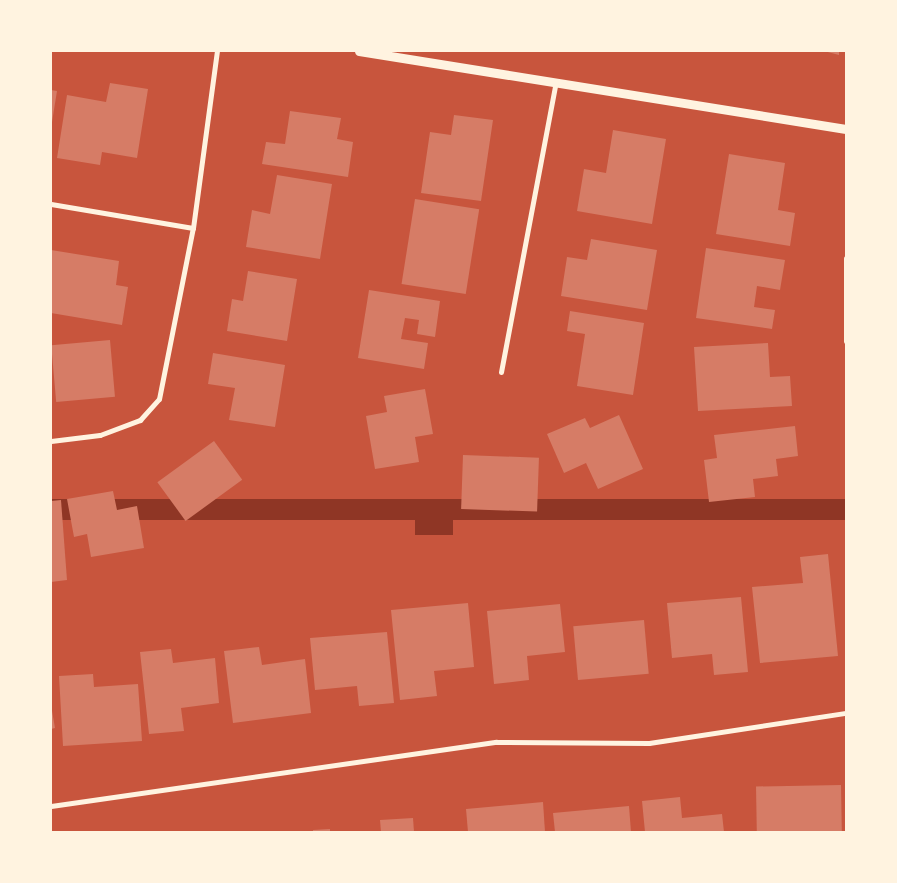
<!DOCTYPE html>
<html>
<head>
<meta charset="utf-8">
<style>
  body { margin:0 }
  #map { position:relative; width:897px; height:883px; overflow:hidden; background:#c8553d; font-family:Bitter,serif }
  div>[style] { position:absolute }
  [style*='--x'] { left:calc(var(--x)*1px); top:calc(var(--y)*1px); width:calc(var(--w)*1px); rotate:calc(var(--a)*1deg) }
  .water>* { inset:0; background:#8f3625; transform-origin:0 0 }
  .building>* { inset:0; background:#d67c66; transform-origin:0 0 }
  .minor>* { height:5px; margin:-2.5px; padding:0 2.5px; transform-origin:2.5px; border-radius:2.5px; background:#fff3e0 }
  .tertiary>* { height:9px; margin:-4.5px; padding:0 4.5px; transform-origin:4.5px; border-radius:4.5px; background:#fff3e0 }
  span { translate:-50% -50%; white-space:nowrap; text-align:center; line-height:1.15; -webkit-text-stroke:5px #fff3e0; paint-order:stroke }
  .frame { position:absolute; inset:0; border:52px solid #fff3e0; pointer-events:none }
</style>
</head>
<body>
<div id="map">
  <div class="water">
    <div style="left:846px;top:499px;width:21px;height:802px;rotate:90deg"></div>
    <div style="left:415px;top:516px;width:38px;height:19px"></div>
  </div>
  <div class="building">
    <div style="clip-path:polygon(824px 51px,839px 51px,839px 55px)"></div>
    <div style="clip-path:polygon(110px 83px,148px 89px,137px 158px,102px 152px,100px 165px,57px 158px,67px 95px,106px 102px)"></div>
    <div style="clip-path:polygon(51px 90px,57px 91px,52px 122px,51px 122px)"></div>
    <div style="clip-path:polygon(290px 111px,341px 118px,337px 139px,353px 142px,348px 177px,262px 164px,266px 142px,285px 144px)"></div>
    <div style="clip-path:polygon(454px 115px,493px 120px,481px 201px,421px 193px,430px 132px,451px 135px)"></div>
    <div style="clip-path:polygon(613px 130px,666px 139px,652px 224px,577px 211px,584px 169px,606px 173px)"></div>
    <div style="clip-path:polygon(729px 154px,785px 163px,778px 210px,795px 213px,790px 246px,716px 234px)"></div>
    <div style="clip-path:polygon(277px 175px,332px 184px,320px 259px,246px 247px,252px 210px,270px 214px)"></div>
    <div style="left:415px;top:199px;width:65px;height:86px;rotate:9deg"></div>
    <div style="clip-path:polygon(591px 239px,657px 250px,647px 310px,561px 296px,567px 257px,587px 260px)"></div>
    <div style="clip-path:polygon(706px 248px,785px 260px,780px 290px,757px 286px,754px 307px,775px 310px,772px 329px,696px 318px)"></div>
    <div style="clip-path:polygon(51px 250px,119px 261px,116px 285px,128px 287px,122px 325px,51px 313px)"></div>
    <div style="clip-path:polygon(248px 271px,297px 279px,287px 341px,227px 331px,232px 299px,243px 301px)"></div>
    <div style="clip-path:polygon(369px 290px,440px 301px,435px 337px,417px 334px,419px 320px,405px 318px,401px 339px,428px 343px,424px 369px,358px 358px)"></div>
    <div style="clip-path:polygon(570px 311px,644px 323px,633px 395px,577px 386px,585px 334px,567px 331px)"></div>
    <div style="left:110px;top:340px;width:57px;height:59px;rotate:85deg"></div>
    <div style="clip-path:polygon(768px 343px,770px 377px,790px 376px,792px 406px,698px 411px,694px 347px)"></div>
    <div style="clip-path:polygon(213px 353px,285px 365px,275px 427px,229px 420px,235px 388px,208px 384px)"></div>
    <div style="clip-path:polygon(425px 389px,433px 434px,415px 437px,419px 462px,375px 469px,366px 416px,387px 412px,384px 396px)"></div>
    <div style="clip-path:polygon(619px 415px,643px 469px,598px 489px,586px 463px,564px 473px,547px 434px,585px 418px,590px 428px)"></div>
    <div style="clip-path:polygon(795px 426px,798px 456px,776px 459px,778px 476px,753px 479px,755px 497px,709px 502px,704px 460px,717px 458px,714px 435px)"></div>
    <div style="left:214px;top:441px;width:48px;height:70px;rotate:54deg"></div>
    <div style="left:463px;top:455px;width:76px;height:54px;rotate:2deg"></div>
    <div style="clip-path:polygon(113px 491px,117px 510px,137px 506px,144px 548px,91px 557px,87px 534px,74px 537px,67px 499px)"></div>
    <div style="clip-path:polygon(61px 500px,67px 580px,51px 582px,51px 501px)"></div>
    <div style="clip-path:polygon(828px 554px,838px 656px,760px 663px,752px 587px,803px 583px,800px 557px)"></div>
    <div style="clip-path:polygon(741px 597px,748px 672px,714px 675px,712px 654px,672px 658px,667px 603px)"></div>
    <div style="clip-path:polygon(468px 603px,474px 667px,434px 671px,437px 696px,400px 700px,391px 610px)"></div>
    <div style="clip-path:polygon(560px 604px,565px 652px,527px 656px,529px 680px,494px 684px,487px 611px)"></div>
    <div style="left:644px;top:620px;width:54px;height:71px;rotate:85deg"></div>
    <div style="clip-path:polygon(387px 632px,394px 703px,359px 706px,357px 686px,315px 690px,310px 638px)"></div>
    <div style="clip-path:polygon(259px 647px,262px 665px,305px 659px,311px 713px,233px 723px,224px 651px)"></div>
    <div style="clip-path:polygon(171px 649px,173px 663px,215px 658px,219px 703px,181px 708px,184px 731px,149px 734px,140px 652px)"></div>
    <div style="clip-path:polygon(93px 674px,94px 687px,138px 684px,142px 741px,63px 746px,59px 676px)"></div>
    <div style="clip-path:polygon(51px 705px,55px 728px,51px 729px)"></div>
    <div style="left:841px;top:785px;width:47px;height:85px;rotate:89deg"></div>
    <div style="clip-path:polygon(680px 797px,682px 818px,722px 814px,724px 832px,645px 832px,642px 801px)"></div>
    <div style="clip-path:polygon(543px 802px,545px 832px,468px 832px,466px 809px)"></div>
    <div style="clip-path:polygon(629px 806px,631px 832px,555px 832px,553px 813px)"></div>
    <div style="clip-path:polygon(413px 818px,414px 832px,381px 832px,380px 820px)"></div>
    <div style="clip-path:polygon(330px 829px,330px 832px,313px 832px,313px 830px)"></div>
  </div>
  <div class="minor">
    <div style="--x:51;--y:204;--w:144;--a:9.6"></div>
    <div style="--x:846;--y:258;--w:83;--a:90"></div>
    <div style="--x:501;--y:372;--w:296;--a:-79.3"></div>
    <div style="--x:51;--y:441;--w:49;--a:-7"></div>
    <div style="--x:100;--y:435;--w:43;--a:-20.6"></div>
    <div style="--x:140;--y:420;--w:28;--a:-48"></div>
    <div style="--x:159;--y:399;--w:174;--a:-78.8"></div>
    <div style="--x:193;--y:228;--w:179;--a:-82.3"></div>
    <div style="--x:51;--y:806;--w:450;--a:-8.2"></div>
    <div style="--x:496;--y:742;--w:153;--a:0.4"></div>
    <div style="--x:649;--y:743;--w:199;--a:-8.7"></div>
  </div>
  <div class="tertiary">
    <div style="--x:359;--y:51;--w:493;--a:9.1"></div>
  </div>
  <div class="frame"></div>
</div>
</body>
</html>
